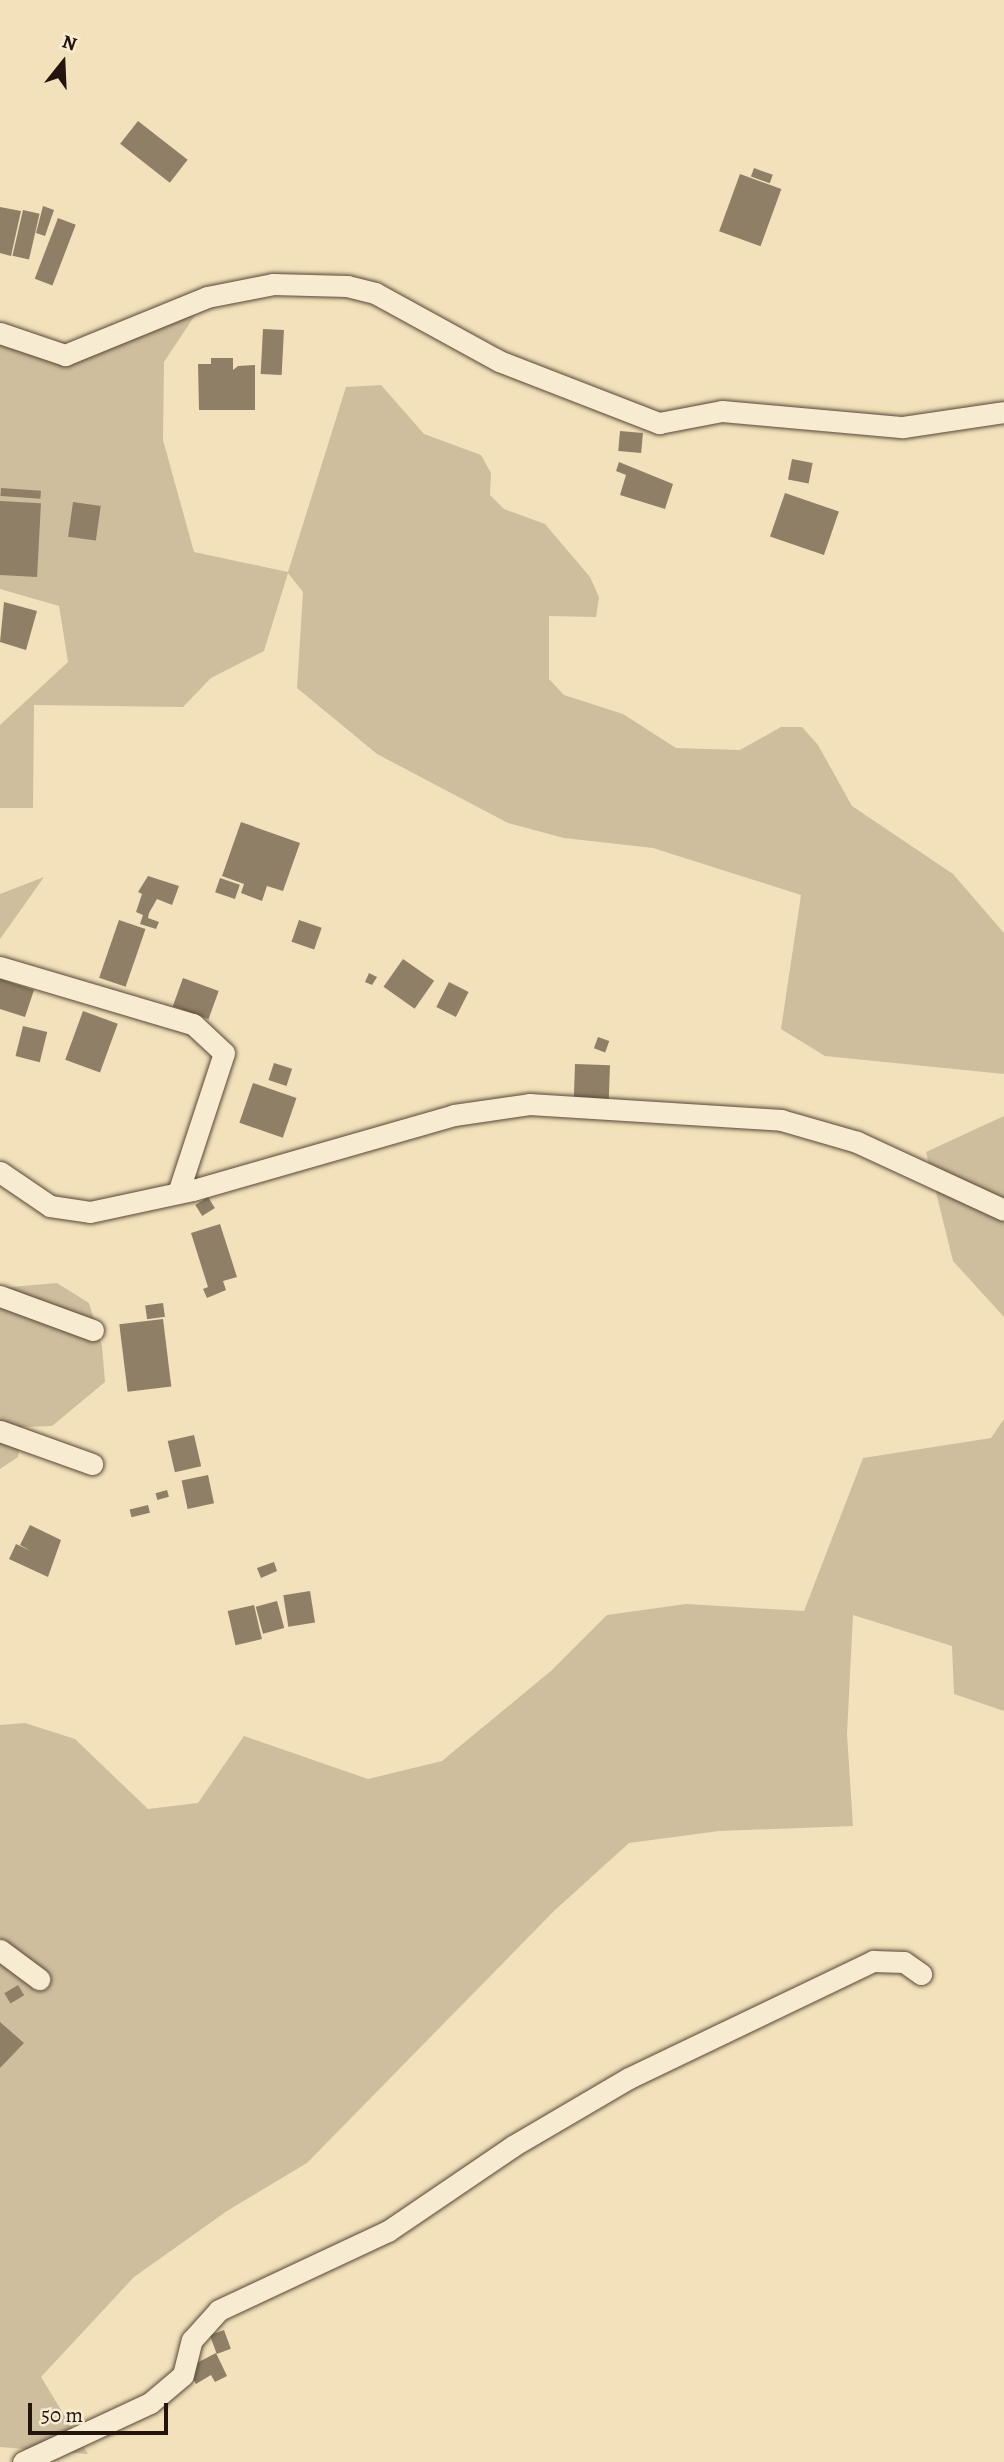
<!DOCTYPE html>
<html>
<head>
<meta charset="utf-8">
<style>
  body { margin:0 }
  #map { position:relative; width:1004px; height:2462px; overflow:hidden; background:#f2e1ba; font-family:Alegreya,serif }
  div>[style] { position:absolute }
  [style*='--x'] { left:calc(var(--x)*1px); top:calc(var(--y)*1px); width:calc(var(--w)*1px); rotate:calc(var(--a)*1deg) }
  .green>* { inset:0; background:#cfbe9d }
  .building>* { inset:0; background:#8f7f67; transform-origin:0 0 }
  .roads { filter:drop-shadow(0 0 2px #574738) drop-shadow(0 0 2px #574738) }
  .minor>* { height:21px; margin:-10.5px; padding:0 10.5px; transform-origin:10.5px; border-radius:10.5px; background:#f7ecd2 }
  span { translate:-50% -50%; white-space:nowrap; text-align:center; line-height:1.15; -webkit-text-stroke:5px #f7ecd2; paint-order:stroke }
  .north { position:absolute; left:28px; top:28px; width:70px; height:70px; -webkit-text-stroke:5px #f7ecd2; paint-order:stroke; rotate:18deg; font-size:19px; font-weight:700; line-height:28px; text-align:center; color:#23140d }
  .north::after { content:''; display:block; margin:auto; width:24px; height:32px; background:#23140d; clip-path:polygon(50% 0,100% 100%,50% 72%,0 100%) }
  .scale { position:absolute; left:28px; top:2403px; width:140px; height:32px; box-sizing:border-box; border:4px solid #23140d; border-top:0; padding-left:9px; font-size:21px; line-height:24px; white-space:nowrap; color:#23140d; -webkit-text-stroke:5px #f7ecd2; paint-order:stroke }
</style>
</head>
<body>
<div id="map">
  <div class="green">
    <div style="clip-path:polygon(207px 297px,164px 362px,163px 440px,194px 552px,288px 572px,346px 387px,381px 385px,424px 434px,481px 455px,491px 473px,490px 495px,504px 509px,545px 524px,590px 577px,599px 597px,596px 617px,549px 616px,549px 679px,564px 695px,623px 714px,676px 748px,740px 750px,781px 727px,802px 727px,818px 745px,852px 806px,953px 874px,1004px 933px,1004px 1074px,825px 1056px,781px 1029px,801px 895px,653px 848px,564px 838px,508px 823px,377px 754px,297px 688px,303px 592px,288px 573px,264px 651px,211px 678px,183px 707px,34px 705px,33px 808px,0 808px,0 725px,68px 662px,59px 606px,0 589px,0 333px,65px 355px)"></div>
    <div style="clip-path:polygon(44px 877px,20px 911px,0 939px,0 894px)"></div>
    <div style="clip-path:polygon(1004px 1116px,1004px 1317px,953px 1261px,926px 1152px)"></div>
    <div style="clip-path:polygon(57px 1283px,89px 1303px,102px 1346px,105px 1382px,52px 1426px,22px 1427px,18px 1457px,0 1469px,0 1288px)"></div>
    <div style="clip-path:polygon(1004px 1419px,1004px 1711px,954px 1694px,952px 1646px,853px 1615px,847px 1734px,853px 1826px,719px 1831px,629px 1843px,554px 1911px,307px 2163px,227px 2211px,134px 2277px,41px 2377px,88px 2454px,0 2447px,0 1725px,25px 1723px,75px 1739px,148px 1809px,198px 1803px,244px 1736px,368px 1779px,442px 1761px,552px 1670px,607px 1615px,686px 1604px,804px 1611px,863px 1458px,991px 1438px)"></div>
  </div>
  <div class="building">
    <div style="left:138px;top:121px;width:63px;height:29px;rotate:38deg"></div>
    <div style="left:754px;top:168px;width:20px;height:9px;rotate:20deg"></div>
    <div style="left:740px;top:174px;width:44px;height:61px;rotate:20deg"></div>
    <div style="clip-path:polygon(43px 206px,54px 210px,45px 236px,36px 233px)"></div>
    <div style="clip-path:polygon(0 207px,21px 211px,11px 256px,0 253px)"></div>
    <div style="left:23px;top:210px;width:17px;height:47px;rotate:13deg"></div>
    <div style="left:58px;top:218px;width:19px;height:65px;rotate:21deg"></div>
    <div style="left:263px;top:329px;width:21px;height:45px;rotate:3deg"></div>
    <div style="clip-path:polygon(211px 358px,233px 358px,233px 370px,238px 366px,255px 365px,255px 410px,199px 410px,198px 364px,211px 364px)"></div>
    <div style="left:620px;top:431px;width:23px;height:20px;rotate:5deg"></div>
    <div style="left:792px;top:459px;width:21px;height:21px;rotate:11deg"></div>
    <div style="clip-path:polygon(619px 462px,673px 484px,665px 509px,620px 495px,626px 475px,616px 471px)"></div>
    <div style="left:1px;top:488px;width:40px;height:8px;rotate:4deg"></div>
    <div style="left:785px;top:493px;width:57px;height:46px;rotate:19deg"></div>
    <div style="left:0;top:501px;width:41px;height:74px;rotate:3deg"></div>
    <div style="left:73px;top:502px;width:28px;height:35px;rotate:8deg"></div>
    <div style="clip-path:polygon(4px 602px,37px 611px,26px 650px,0 642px)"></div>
    <div style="clip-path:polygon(241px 822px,300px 843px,283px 891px,267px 886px,262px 901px,241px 893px,244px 884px,222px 876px)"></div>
    <div style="clip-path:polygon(148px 876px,179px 886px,172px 905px,157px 899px,149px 913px,148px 918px,159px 922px,156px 929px,140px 924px,143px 915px,136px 912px,142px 894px,138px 892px)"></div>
    <div style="left:220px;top:878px;width:21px;height:15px;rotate:19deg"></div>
    <div style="left:119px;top:920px;width:28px;height:61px;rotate:19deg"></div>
    <div style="left:299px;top:920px;width:24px;height:23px;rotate:19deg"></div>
    <div style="left:403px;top:959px;width:38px;height:34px;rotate:35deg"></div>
    <div style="clip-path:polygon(369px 973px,377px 977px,372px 985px,365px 982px)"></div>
    <div style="left:183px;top:978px;width:38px;height:30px;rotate:20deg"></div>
    <div style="clip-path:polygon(0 979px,34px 990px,25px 1017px,0 1009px)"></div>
    <div style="left:449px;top:982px;width:22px;height:28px;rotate:27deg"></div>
    <div style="left:83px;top:1011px;width:37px;height:52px;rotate:20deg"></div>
    <div style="left:23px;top:1026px;width:25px;height:31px;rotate:14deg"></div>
    <div style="left:598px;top:1037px;width:12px;height:12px;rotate:20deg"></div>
    <div style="left:274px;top:1063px;width:19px;height:18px;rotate:18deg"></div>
    <div style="left:575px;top:1064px;width:35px;height:42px;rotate:2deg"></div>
    <div style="left:253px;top:1083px;width:46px;height:42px;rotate:19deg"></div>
    <div style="left:208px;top:1197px;width:13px;height:15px;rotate:58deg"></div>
    <div style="clip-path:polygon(220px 1224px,237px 1277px,223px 1281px,226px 1290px,207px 1298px,203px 1289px,208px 1287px,191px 1233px)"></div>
    <div style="left:163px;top:1303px;width:14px;height:18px;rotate:82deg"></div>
    <div style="left:163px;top:1319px;width:68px;height:44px;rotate:83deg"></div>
    <div style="left:194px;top:1435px;width:32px;height:27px;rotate:77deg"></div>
    <div style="left:208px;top:1475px;width:29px;height:27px;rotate:78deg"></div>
    <div style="left:167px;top:1490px;width:7px;height:12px;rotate:74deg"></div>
    <div style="left:148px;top:1505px;width:8px;height:19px;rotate:76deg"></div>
    <div style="clip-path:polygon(30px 1525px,61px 1540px,48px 1577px,9px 1559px,16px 1544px,31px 1551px,20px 1545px)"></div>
    <div style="clip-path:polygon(274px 1562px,277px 1571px,261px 1578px,257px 1568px)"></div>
    <div style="left:310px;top:1591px;width:32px;height:27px;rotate:81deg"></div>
    <div style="left:277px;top:1601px;width:28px;height:22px;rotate:75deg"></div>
    <div style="left:254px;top:1605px;width:35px;height:27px;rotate:77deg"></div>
    <div style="left:18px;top:1985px;width:12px;height:16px;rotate:59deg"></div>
    <div style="clip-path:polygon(0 2022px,24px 2043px,0 2068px)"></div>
    <div style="left:224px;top:2330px;width:20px;height:15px;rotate:70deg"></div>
    <div style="clip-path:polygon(216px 2353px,227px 2376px,215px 2382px,211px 2375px,196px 2384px,187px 2368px)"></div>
  </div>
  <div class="roads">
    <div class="minor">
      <div style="--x:0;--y:333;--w:69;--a:18.7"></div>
      <div style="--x:65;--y:355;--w:153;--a:-22.2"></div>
      <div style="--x:207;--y:297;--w:67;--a:-11.1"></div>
      <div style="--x:273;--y:284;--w:74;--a:1.5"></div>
      <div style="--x:347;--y:286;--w:29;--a:14"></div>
      <div style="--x:375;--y:293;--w:141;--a:28.7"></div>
      <div style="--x:499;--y:361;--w:172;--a:21.2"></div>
      <div style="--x:659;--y:423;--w:64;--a:-10.8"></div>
      <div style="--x:722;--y:411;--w:182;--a:5.1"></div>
      <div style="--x:903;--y:427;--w:102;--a:-8.4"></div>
      <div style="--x:0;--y:967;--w:201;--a:16.5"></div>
      <div style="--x:193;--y:1024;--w:42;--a:43.1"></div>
      <div style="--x:224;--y:1053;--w:147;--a:108.2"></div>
      <div style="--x:0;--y:1172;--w:60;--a:34.2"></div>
      <div style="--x:50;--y:1206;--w:40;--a:8.5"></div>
      <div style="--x:90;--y:1212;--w:105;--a:-12.1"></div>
      <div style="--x:193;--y:1190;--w:272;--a:-16"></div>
      <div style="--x:454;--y:1115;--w:76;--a:-8.3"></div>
      <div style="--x:529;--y:1104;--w:253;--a:3.6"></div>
      <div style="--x:781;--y:1120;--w:79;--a:16.1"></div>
      <div style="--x:857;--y:1142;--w:162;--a:24.8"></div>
      <div style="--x:0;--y:1296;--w:99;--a:20.1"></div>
      <div style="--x:0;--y:1431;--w:98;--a:19.7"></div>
      <div style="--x:0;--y:1950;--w:49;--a:36.6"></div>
      <div style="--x:23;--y:2462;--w:140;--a:-24.9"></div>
      <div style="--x:150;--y:2403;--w:43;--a:-40.3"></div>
      <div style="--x:183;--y:2375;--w:36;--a:-76"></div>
      <div style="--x:192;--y:2340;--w:40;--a:-48"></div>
      <div style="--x:219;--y:2310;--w:187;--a:-25.1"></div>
      <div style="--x:388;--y:2231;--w:151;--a:-34.2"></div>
      <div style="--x:513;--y:2146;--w:134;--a:-30.4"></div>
      <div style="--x:629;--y:2078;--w:271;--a:-25.6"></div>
      <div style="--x:873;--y:1961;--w:31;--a:2"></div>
      <div style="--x:904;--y:1962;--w:21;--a:35"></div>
    </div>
  </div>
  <div class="north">N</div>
  <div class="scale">50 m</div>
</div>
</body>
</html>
